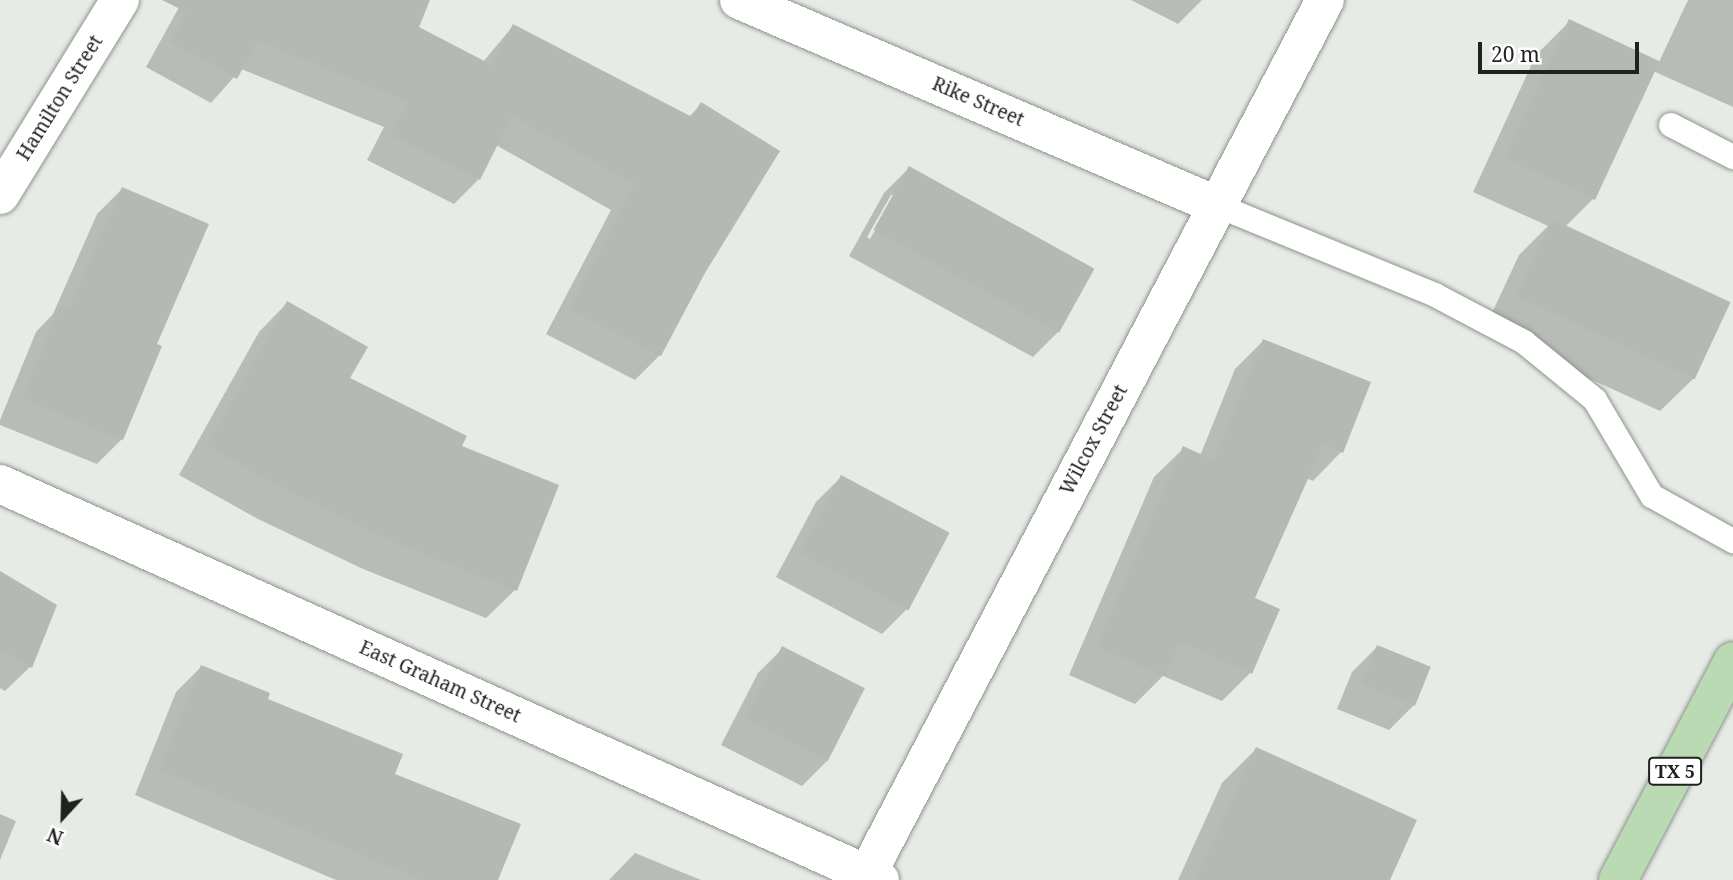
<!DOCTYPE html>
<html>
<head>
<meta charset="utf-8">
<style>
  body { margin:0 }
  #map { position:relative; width:1733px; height:880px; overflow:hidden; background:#e6ece5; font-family:"Noto Serif",serif }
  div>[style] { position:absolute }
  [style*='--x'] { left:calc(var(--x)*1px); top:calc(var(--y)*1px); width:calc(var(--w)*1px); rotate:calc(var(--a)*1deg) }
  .shadow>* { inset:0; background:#0003 }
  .building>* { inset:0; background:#b4bab3; transform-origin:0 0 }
  .roads { filter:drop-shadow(0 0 2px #8e948d) drop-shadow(0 0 2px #8e948d) }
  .service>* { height:24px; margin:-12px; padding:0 12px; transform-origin:12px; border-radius:12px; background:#fff }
  .minor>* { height:38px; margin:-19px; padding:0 19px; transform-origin:19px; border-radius:19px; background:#fff }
  .primary>* { height:38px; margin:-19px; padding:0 19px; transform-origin:19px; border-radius:19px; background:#b9dab3 }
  span { translate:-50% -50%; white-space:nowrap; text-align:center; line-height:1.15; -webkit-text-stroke:5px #fff; paint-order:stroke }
  .shield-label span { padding:2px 5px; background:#fff; border:2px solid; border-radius:5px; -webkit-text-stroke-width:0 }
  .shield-label { font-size:18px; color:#1f221f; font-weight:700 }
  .street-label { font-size:19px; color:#1f221f }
  .north { position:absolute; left:28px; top:782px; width:70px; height:70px; -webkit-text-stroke:5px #fff; paint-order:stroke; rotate:202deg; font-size:19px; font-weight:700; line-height:28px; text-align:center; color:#1f221f }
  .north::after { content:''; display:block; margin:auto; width:24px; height:32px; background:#1f221f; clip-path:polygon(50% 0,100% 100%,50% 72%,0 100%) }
  .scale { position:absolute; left:1478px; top:42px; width:161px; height:32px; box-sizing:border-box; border:4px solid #1f221f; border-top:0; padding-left:9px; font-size:21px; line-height:24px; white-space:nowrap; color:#1f221f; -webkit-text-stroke:5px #fff; paint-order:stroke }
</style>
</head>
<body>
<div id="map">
  <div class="shadow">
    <div style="clip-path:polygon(183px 0,428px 0,417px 28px,483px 62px,513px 26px,689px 117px,701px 104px,703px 272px,660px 355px,635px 380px,546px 334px,611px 210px,496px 145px,479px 179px,454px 204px,367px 160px,384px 127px,241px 69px,211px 103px,146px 67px)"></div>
    <div style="clip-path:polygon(1131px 0,1202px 0,1178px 24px)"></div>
    <div style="clip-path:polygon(1688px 0,1733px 0,1733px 107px,1653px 71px,1594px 198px,1565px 227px,1694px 378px,1660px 411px,1484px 330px,1519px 255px,1548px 226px,1473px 192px,1536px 55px,1570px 21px,1659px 62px)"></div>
    <div style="clip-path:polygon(evenodd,909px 168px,1058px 332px,1033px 357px,849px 256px,884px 193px,909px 168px,891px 195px,895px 195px,870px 239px,867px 237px,891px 195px)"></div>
    <div style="clip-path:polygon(122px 189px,154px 345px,122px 439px,97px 464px,0 425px,0 420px,36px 332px,53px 314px,97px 214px)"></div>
    <div style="clip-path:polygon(287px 303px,348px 379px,460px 446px,515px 590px,486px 618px,363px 569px,258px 519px,179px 475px,259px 332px)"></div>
    <div style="clip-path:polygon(1263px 341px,1341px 452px,1313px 481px,1306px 478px,1253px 599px,1250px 673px,1222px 701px,1163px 676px,1135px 704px,1069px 675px,1154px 477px,1183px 449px,1200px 456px,1235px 369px)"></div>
    <div style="clip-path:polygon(841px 477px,907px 609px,882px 634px,776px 577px,816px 502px)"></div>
    <div style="clip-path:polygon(0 573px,30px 667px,5px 691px,0 688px)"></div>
    <div style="clip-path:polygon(1377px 647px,1414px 705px,1389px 730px,1337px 709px,1352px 672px)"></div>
    <div style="clip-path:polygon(783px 648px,827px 761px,802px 786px,721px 745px,758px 673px)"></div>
    <div style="clip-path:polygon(201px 667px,392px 774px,496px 880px,336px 880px,135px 795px,176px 692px)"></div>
    <div style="clip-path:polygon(1256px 749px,1388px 880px,1178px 880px,1222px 783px)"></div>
    <div style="clip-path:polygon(0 814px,16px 821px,0 860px)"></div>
    <div style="clip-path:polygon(635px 853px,701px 880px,609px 880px)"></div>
  </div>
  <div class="building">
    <div style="clip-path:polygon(162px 0,430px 0,419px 27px,492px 65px,513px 24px,692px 117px,701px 102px,780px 151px,705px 273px,661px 356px,569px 309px,635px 184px,512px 116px,480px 180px,391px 135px,408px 102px,258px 41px,237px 79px,170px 42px,186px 12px)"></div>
    <div style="left:1569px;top:19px;width:100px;height:153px;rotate:25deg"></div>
    <div style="left:909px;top:166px;width:212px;height:73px;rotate:29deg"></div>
    <div style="clip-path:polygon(122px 187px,209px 224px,157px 344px,162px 346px,123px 440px,22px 399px,60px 305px,69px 308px)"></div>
    <div style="left:1552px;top:219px;width:197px;height:85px;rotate:25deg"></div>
    <div style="clip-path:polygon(287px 301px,368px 347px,350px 378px,467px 436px,462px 446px,559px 485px,517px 591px,392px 541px,287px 491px,207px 446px)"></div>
    <div style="clip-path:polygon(1263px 339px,1371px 382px,1343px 453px,1323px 445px,1255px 598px,1280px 609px,1252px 674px,1179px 642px,1165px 676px,1096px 647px,1183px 446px,1214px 460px)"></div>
    <div style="left:841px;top:475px;width:123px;height:88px;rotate:28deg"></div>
    <div style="clip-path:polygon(0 571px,57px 605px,32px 668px,0 649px)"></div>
    <div style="left:1377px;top:645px;width:58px;height:42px;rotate:22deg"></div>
    <div style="left:782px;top:646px;width:93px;height:82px;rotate:27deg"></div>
    <div style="clip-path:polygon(201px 665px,270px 693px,268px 699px,403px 754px,395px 774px,521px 824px,498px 880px,421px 880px,159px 770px)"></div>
    <div style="clip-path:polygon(1256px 747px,1417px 820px,1390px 880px,1195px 880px)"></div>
  </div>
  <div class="roads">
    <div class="service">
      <div style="--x:1671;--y:125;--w:70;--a:27.3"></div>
      <div style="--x:1216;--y:205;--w:237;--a:22.3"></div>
      <div style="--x:1435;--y:295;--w:101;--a:27.8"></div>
      <div style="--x:1524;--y:342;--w:92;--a:39.2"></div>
      <div style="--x:1595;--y:400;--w:112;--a:59.3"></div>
      <div style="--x:1652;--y:496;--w:93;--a:29.1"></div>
    </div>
    <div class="minor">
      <div style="--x:739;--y:0;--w:519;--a:23.26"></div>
      <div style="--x:0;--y:195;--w:229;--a:-58.4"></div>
      <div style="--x:0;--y:484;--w:965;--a:24.23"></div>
      <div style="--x:864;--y:880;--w:993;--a:-62.35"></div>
    </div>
    <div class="primary">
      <div style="--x:1618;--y:880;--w:247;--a:-62.3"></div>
    </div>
  </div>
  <div class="shield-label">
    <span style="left:1675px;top:771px">TX 5</span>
  </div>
  <div class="street-label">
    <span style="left:60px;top:98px;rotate:-58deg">Hamilton Street</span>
    <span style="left:978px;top:102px;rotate:23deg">Rike Street</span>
    <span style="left:1094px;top:440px;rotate:-62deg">Wilcox Street</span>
    <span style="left:440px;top:682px;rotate:24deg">East Graham Street</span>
  </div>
  <div class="north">N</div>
  <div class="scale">20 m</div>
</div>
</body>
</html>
